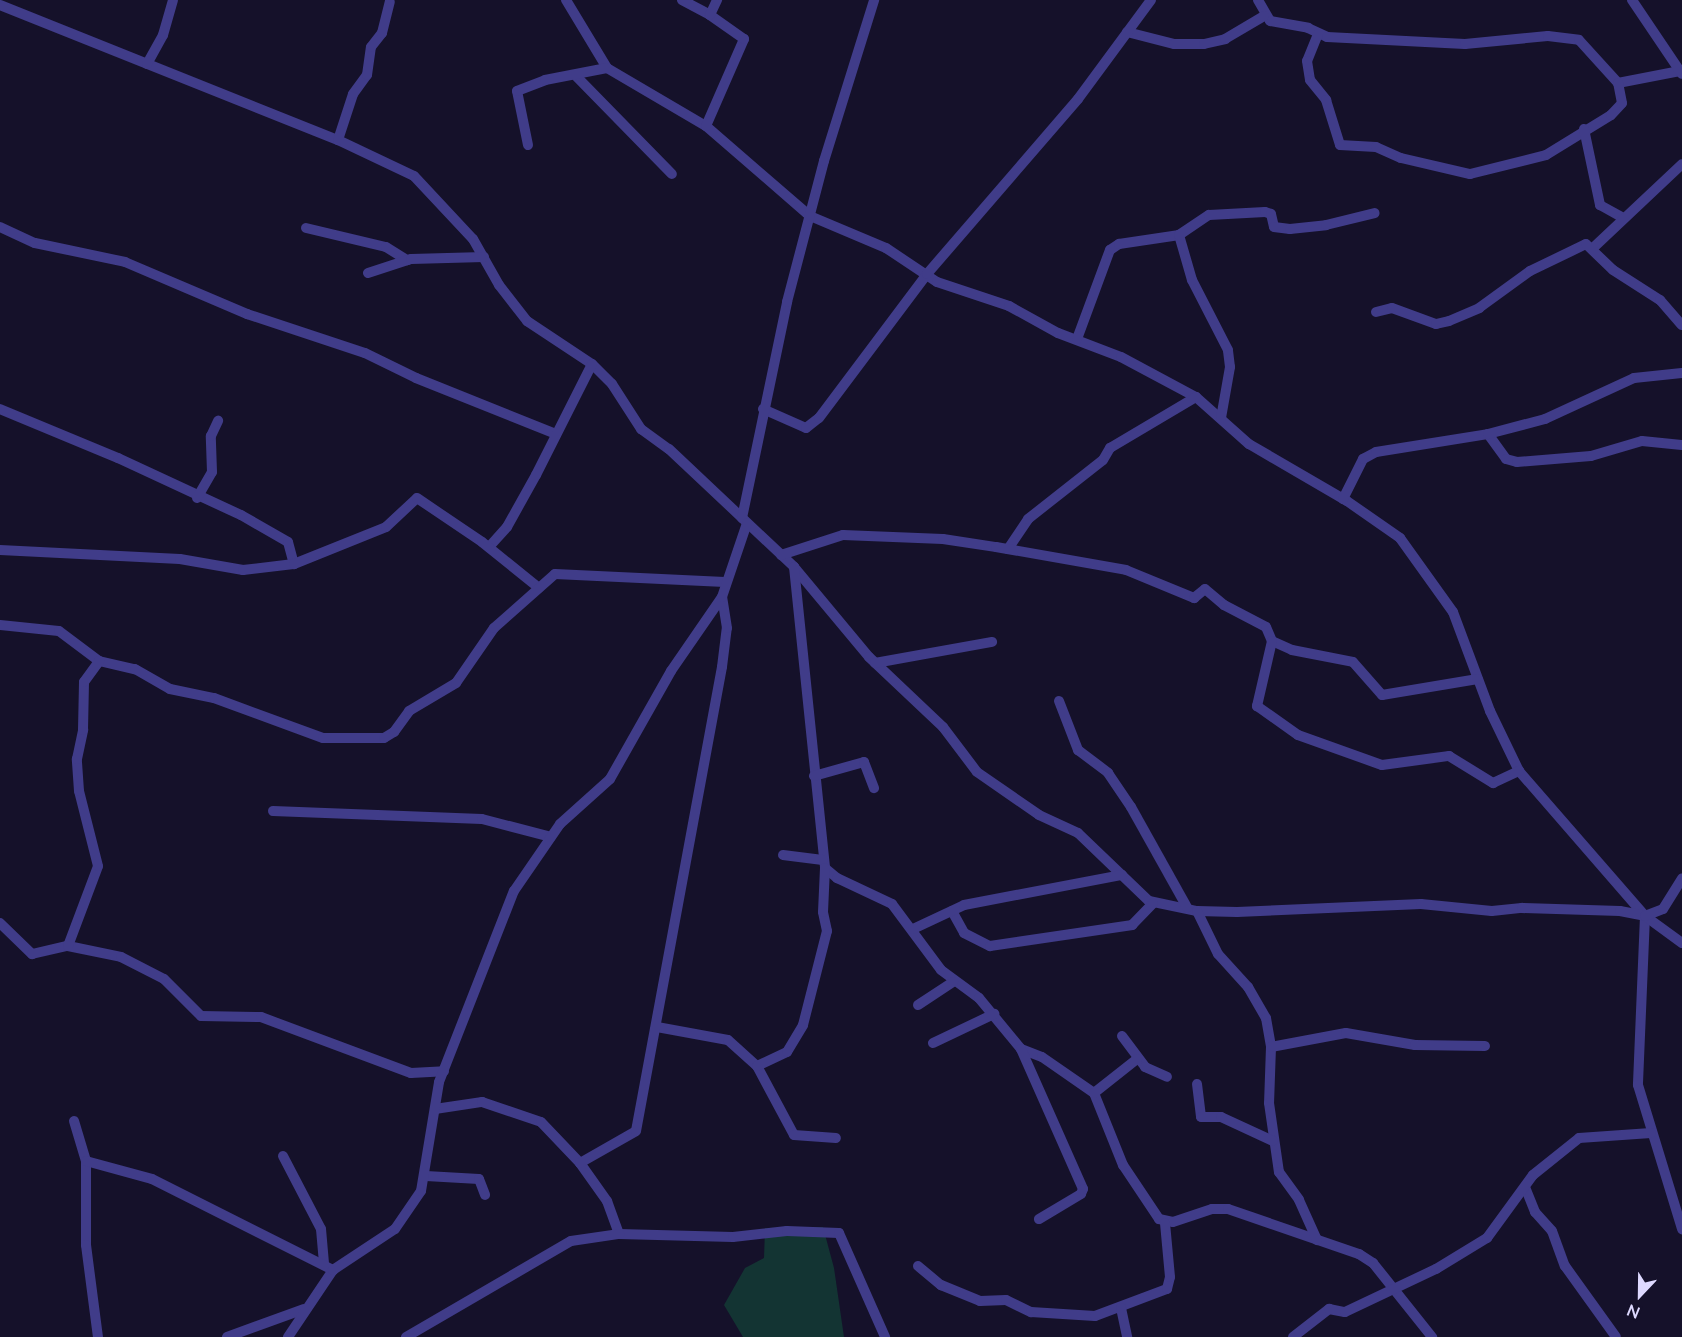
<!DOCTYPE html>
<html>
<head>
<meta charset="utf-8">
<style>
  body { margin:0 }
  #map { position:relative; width:1682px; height:1337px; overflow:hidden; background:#15112a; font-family:Lato,sans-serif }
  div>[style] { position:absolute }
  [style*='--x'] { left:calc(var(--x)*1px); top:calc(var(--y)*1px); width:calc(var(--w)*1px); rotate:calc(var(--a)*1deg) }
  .green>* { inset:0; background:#133433 }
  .minor>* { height:10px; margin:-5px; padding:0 5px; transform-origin:5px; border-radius:5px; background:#403c89 }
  span { translate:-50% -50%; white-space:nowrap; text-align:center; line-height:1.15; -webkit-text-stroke:6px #15112a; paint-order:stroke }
  .north { position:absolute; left:1610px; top:1265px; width:60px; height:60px; -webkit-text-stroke:4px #15112a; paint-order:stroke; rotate:202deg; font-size:16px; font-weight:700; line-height:24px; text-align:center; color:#ded9ff }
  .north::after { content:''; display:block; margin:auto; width:21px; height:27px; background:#ded9ff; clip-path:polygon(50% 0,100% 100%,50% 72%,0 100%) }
</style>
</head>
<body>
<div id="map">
  <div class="green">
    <div style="clip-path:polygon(823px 1227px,834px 1268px,844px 1337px,743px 1337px,724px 1305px,745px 1268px,764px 1258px,765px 1228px)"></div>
  </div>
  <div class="minor">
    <div style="--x:566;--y:0;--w:79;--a:58.9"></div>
    <div style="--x:607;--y:68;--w:115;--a:30.4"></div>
    <div style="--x:706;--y:126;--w:138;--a:40.9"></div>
    <div style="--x:810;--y:216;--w:82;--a:22.8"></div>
    <div style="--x:886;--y:248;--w:61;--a:33.7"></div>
    <div style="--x:937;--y:282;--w:76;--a:18.4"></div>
    <div style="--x:1009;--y:306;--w:56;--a:28.9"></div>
    <div style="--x:1058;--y:333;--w:67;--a:20.9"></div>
    <div style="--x:1121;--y:357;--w:85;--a:28.1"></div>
    <div style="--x:1196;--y:397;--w:71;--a:41.6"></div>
    <div style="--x:1249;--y:444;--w:113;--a:30.2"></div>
    <div style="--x:1347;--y:501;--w:65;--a:34.9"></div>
    <div style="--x:1400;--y:538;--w:91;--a:54.4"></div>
    <div style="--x:1453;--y:612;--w:106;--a:69.5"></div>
    <div style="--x:1490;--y:711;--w:67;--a:64.2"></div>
    <div style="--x:1519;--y:771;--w:192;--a:49"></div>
    <div style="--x:1645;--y:916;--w:169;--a:92.4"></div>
    <div style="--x:1638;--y:1085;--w:151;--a:73"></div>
    <div style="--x:682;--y:0;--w:32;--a:28"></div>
    <div style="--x:1258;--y:0;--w:24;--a:60"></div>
    <div style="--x:1270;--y:21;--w:39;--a:10"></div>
    <div style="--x:1308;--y:28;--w:21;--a:25"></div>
    <div style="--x:1327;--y:37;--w:138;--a:2.9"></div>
    <div style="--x:1465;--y:44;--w:83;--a:-5.5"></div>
    <div style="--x:1548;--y:36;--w:31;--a:7"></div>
    <div style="--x:1579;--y:40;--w:58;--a:47.8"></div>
    <div style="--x:1618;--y:83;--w:63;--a:-11"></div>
    <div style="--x:1632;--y:0;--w:89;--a:56"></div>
    <div style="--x:0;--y:5;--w:364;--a:21.8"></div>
    <div style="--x:338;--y:140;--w:84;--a:25.3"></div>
    <div style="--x:414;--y:176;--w:86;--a:46.9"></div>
    <div style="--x:473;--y:239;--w:53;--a:60.5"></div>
    <div style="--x:499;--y:285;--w:46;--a:52.1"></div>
    <div style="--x:527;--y:321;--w:78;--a:33.5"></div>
    <div style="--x:592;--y:364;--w:28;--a:45"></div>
    <div style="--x:612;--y:384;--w:54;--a:57.2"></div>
    <div style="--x:641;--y:429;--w:34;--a:36"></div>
    <div style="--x:669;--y:449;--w:172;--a:43.3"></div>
    <div style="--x:794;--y:567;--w:117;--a:50.2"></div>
    <div style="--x:869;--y:657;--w:102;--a:43.4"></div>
    <div style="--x:943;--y:727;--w:56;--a:52.9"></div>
    <div style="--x:977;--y:772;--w:75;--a:34.7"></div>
    <div style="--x:1039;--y:815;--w:43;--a:24.8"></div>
    <div style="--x:1078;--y:833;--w:98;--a:43.8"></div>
    <div style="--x:1149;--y:901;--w:49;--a:11.8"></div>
    <div style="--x:1197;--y:911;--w:40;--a:1.4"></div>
    <div style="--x:1237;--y:912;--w:184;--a:-2.5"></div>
    <div style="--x:1421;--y:904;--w:71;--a:5.6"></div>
    <div style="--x:1492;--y:911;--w:30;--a:-6"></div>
    <div style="--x:1522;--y:908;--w:98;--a:1.8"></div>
    <div style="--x:1620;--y:911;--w:25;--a:11"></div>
    <div style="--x:1645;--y:916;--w:46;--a:36.1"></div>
    <div style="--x:1127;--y:32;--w:49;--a:14.3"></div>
    <div style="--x:1174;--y:44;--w:30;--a:0"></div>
    <div style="--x:1204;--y:44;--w:22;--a:-13"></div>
    <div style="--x:1225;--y:39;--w:45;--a:-30.5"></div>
    <div style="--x:1318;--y:34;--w:29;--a:112"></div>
    <div style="--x:1307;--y:61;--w:19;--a:81"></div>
    <div style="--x:1310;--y:80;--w:26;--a:51"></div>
    <div style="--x:1326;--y:100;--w:47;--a:72.7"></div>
    <div style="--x:1340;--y:145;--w:36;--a:3"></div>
    <div style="--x:1376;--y:147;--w:27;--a:24"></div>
    <div style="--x:1401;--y:158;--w:71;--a:13.1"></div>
    <div style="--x:1470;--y:174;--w:78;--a:-14"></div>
    <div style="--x:1546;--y:155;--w:76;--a:-31.6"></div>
    <div style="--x:1611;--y:115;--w:16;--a:-47"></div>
    <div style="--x:1622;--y:103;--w:20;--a:-101"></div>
    <div style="--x:147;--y:64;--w:33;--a:-61"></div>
    <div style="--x:163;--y:35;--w:36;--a:-74"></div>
    <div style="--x:576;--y:76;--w:137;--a:45.6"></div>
    <div style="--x:706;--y:126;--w:95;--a:-66.4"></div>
    <div style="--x:744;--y:39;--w:42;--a:-144.8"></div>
    <div style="--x:710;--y:15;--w:17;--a:-65"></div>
    <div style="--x:1584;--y:129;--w:78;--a:78.1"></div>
    <div style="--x:1600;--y:205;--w:26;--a:29"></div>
    <div style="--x:338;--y:140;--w:48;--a:-71.9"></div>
    <div style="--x:353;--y:94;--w:24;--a:-54"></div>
    <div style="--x:367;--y:75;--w:28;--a:-82"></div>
    <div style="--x:371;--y:47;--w:18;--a:-52"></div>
    <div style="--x:382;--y:33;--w:32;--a:-76"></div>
    <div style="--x:528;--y:145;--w:55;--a:-101.5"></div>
    <div style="--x:517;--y:91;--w:30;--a:-21"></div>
    <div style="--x:545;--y:80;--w:63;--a:-11"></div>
    <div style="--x:0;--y:227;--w:38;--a:25"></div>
    <div style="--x:35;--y:243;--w:92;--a:11.9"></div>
    <div style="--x:125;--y:262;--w:133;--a:23.1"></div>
    <div style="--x:247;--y:314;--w:124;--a:18.3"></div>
    <div style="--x:365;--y:353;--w:57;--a:26.1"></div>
    <div style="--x:416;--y:378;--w:151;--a:21.8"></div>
    <div style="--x:306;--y:228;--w:82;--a:13.4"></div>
    <div style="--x:386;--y:247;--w:25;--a:32"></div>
    <div style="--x:1593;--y:248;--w:122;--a:-43.3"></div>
    <div style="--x:368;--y:273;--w:45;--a:-18"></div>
    <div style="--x:411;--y:259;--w:73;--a:-1.6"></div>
    <div style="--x:1376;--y:312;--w:16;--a:-14"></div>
    <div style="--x:1392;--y:308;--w:47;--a:20"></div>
    <div style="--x:1436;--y:324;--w:13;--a:-13"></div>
    <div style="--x:1449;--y:321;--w:33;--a:-23"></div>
    <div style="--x:1479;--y:308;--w:63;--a:-36"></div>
    <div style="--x:1530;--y:271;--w:62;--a:-25.7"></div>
    <div style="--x:1586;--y:244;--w:37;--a:44"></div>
    <div style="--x:1613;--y:270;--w:56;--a:32.6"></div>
    <div style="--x:1660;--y:300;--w:33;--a:49"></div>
    <div style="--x:1077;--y:339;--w:95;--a:-69.7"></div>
    <div style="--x:1110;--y:250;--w:11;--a:-34"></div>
    <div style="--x:1119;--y:244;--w:61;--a:-8.5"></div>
    <div style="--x:0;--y:409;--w:128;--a:22.6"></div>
    <div style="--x:118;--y:458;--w:136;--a:24.9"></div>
    <div style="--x:241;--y:515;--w:54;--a:29.9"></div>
    <div style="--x:288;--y:542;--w:23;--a:75"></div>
    <div style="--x:763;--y:409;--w:47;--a:23.8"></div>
    <div style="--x:806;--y:428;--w:16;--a:-38"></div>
    <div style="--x:819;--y:418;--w:180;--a:-53.1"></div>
    <div style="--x:927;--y:274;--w:231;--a:-49.2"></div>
    <div style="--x:1078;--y:99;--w:123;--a:-53.6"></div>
    <div style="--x:1221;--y:418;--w:52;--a:-80"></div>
    <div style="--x:1230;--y:367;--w:17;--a:-97"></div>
    <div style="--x:1228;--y:350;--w:79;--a:-117.2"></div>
    <div style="--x:1192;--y:280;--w:47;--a:-106.1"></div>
    <div style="--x:1179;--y:235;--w:36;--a:-34"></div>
    <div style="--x:1209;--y:215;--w:56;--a:-3.1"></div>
    <div style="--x:1265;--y:212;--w:6;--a:18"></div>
    <div style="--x:1271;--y:214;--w:13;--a:77"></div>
    <div style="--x:1274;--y:227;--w:16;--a:7"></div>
    <div style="--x:1290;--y:229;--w:36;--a:-6"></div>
    <div style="--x:1326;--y:225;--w:50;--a:-13.8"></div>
    <div style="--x:1488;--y:434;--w:31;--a:54"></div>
    <div style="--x:1506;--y:459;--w:11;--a:15"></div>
    <div style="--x:1517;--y:462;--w:74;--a:-4.6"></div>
    <div style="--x:1591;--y:456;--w:53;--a:-16.4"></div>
    <div style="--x:1642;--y:441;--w:40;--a:5.7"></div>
    <div style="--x:197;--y:498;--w:30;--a:-60"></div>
    <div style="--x:212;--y:472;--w:36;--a:-92"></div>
    <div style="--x:211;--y:436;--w:17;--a:-65"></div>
    <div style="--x:1343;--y:499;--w:45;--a:-63.4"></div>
    <div style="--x:1363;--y:459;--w:15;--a:-28"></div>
    <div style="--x:1376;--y:452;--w:113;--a:-9.1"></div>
    <div style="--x:1488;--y:434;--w:59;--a:-14.7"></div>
    <div style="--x:1545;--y:419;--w:98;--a:-24.7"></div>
    <div style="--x:1634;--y:378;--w:48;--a:-5.9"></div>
    <div style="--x:742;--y:518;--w:221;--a:-78.2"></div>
    <div style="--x:787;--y:302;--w:146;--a:-75.3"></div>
    <div style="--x:824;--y:161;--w:169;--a:-72.7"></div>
    <div style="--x:489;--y:547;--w:27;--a:-48"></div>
    <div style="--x:507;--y:527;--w:60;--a:-60.9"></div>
    <div style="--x:536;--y:475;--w:124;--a:-63.2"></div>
    <div style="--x:1008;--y:549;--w:36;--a:-56"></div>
    <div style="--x:1028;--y:519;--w:95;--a:-38.2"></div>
    <div style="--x:1103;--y:460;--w:14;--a:-60"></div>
    <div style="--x:1110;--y:448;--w:100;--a:-30.7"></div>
    <div style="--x:0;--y:550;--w:180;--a:2.9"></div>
    <div style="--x:180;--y:559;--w:64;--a:9.9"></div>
    <div style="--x:243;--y:570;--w:51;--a:-6.7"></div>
    <div style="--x:294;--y:564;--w:99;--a:-21.9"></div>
    <div style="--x:386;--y:527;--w:42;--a:-43.1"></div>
    <div style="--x:417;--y:498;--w:78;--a:34.1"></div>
    <div style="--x:482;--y:542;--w:73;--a:38.9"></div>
    <div style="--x:781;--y:555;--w:65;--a:-17.9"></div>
    <div style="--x:843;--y:535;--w:100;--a:2.3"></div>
    <div style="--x:943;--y:539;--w:54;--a:8.6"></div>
    <div style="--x:996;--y:547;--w:132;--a:10"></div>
    <div style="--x:1126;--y:570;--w:74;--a:22.4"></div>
    <div style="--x:1194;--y:598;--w:14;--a:-39"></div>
    <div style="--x:1205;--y:589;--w:25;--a:40"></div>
    <div style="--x:1224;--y:605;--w:47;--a:27.6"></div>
    <div style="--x:1266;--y:627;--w:15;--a:67"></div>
    <div style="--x:1272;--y:641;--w:22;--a:24"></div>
    <div style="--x:1292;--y:650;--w:62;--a:11.1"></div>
    <div style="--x:1353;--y:662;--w:44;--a:48.7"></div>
    <div style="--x:1382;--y:695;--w:97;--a:-9.5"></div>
    <div style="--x:794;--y:567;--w:303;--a:84.1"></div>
    <div style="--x:825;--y:868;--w:16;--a:40"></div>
    <div style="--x:837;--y:878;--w:61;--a:25.3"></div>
    <div style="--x:892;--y:904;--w:82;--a:53.4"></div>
    <div style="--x:941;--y:970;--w:47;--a:36.4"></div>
    <div style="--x:979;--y:998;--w:66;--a:50.5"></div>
    <div style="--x:1021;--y:1049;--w:22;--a:21"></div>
    <div style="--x:1042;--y:1057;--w:63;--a:34.7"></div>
    <div style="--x:1094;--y:1093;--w:78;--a:68.1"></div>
    <div style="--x:1123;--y:1165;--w:65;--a:56.3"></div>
    <div style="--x:1159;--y:1219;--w:14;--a:12"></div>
    <div style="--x:1173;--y:1222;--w:41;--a:-18.4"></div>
    <div style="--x:1212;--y:1209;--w:16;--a:0"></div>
    <div style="--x:1228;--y:1209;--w:139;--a:19"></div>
    <div style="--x:1359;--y:1254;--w:17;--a:33"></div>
    <div style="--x:1373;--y:1263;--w:95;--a:51.4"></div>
    <div style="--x:0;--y:625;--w:59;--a:5.8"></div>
    <div style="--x:59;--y:631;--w:50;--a:36.9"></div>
    <div style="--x:99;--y:661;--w:37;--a:13"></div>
    <div style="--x:135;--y:669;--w:40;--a:29.7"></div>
    <div style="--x:170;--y:689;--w:45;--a:11.6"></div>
    <div style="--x:214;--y:698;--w:116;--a:20.2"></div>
    <div style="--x:323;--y:738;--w:61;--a:0"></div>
    <div style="--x:384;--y:738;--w:12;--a:-31"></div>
    <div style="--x:394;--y:732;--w:26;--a:-54"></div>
    <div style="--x:409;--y:711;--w:55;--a:-30.8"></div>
    <div style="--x:456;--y:683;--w:67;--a:-55.4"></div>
    <div style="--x:494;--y:628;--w:81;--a:-41.5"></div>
    <div style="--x:555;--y:574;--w:170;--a:2.7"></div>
    <div style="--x:1272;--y:641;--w:67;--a:103"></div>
    <div style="--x:1257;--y:706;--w:50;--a:35.3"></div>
    <div style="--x:1298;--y:735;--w:89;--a:19.7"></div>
    <div style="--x:1382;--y:765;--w:68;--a:-7.7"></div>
    <div style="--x:1449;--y:756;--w:52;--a:31.5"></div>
    <div style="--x:1493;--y:783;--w:29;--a:-25"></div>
    <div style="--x:875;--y:663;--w:119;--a:-10.2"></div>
    <div style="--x:1059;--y:701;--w:53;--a:68.8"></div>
    <div style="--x:1078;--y:750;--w:38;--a:37"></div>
    <div style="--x:1108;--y:773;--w:41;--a:55.9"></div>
    <div style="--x:1131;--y:807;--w:115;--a:60.8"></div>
    <div style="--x:814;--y:776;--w:52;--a:-15.6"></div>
    <div style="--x:864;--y:762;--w:28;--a:69"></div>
    <div style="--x:273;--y:811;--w:209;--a:2.2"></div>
    <div style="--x:482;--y:819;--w:71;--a:14.6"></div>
    <div style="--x:783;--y:855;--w:40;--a:7.1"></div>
    <div style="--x:952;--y:911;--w:25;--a:61"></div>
    <div style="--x:964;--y:933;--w:29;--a:27"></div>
    <div style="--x:990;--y:946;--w:144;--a:-8.4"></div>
    <div style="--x:1132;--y:925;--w:30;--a:-46"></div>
    <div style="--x:1197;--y:911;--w:48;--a:64"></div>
    <div style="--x:1218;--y:954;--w:45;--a:47.7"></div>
    <div style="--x:1248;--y:987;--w:36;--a:60"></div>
    <div style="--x:1266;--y:1018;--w:29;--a:80"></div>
    <div style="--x:1271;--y:1047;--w:56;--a:92"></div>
    <div style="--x:1269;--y:1103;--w:70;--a:81.8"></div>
    <div style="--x:1279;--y:1172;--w:34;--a:54"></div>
    <div style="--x:1299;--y:1200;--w:44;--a:65.8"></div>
    <div style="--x:1645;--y:916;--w:19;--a:-21"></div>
    <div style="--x:1663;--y:909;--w:36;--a:-58"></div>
    <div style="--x:0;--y:923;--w:45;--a:44.1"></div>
    <div style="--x:32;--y:954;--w:37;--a:-13"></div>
    <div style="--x:68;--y:946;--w:54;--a:11.7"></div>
    <div style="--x:121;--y:957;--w:48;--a:27.1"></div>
    <div style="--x:164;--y:979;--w:52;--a:45"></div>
    <div style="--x:201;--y:1016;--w:60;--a:1"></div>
    <div style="--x:261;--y:1017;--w:160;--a:20.5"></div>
    <div style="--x:411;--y:1073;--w:33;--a:-3"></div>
    <div style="--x:913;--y:929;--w:56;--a:-25.2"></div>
    <div style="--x:964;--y:905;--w:161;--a:-10.8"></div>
    <div style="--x:68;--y:946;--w:85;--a:-69.4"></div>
    <div style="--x:98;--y:866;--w:77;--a:-104.2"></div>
    <div style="--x:79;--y:791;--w:32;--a:-94"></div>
    <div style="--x:77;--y:759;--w:30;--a:-78"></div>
    <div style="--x:83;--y:730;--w:48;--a:-88.8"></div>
    <div style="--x:84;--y:682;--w:26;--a:-54"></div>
    <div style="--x:918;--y:1005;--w:42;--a:-33.3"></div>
    <div style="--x:657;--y:1027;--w:72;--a:10.4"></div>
    <div style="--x:728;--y:1040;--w:39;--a:42"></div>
    <div style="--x:757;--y:1066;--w:78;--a:61.8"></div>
    <div style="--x:794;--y:1135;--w:42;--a:4.1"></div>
    <div style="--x:1122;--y:1036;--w:39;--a:53"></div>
    <div style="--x:1145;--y:1067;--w:24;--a:24"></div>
    <div style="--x:933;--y:1043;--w:68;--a:-25.4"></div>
    <div style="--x:1271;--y:1047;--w:76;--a:-10.6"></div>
    <div style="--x:1346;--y:1033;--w:70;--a:9.9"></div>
    <div style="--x:1415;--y:1045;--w:70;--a:0.8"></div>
    <div style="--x:1021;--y:1049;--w:153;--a:66.1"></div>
    <div style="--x:1083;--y:1189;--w:5;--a:112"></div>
    <div style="--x:1081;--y:1194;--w:49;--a:149.2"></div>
    <div style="--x:757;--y:1066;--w:33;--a:-25"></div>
    <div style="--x:787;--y:1052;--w:31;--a:-59"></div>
    <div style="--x:803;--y:1025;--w:97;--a:-75.7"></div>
    <div style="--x:827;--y:931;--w:19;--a:-102"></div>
    <div style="--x:823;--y:912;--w:44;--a:-87.4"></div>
    <div style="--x:1197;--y:1084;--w:33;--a:83"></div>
    <div style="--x:1201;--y:1117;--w:20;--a:0"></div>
    <div style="--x:1221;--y:1117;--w:57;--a:24.8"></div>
    <div style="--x:1094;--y:1093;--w:55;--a:-38.3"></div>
    <div style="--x:435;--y:1109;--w:48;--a:-8.5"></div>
    <div style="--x:482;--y:1102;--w:62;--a:18.7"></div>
    <div style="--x:541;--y:1122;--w:57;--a:46.4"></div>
    <div style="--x:580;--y:1163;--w:47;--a:54.6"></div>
    <div style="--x:607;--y:1201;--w:35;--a:70"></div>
    <div style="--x:619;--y:1234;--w:114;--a:1.5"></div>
    <div style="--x:733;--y:1237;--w:54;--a:-6.3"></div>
    <div style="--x:787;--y:1231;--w:52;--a:2.2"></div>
    <div style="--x:839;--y:1233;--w:114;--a:66.1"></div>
    <div style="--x:74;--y:1121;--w:42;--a:73.3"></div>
    <div style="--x:86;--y:1161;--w:84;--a:90"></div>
    <div style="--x:86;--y:1245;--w:93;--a:82.6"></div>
    <div style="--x:283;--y:1156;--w:82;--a:62.5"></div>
    <div style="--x:321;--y:1229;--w:36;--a:85"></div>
    <div style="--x:86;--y:1161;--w:68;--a:15.3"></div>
    <div style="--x:152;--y:1179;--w:203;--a:26.7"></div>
    <div style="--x:580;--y:1163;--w:64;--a:-29.7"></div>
    <div style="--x:636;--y:1131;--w:472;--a:-79.5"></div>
    <div style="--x:722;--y:667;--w:39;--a:-83"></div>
    <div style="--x:727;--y:628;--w:31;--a:-99"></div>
    <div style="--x:426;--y:1176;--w:53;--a:3.2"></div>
    <div style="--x:479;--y:1179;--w:17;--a:69"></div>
    <div style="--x:1525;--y:1187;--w:27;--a:68"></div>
    <div style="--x:1535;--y:1212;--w:25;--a:48"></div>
    <div style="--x:1552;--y:1231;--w:37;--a:70"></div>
    <div style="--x:1565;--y:1266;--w:87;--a:54.3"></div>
    <div style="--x:918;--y:1266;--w:30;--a:40"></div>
    <div style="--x:941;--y:1285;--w:42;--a:22.3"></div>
    <div style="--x:980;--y:1301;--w:26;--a:-2"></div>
    <div style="--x:1006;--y:1300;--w:28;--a:26"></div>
    <div style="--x:1031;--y:1312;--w:64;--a:3.6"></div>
    <div style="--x:1095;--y:1316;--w:77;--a:-20.6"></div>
    <div style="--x:1167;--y:1289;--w:12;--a:-76"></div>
    <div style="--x:1170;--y:1277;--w:54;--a:-95.3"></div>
    <div style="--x:1121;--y:1308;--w:30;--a:78"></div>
    <div style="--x:227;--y:1337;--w:82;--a:-20"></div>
    <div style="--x:288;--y:1337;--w:81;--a:-56.1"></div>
    <div style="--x:333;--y:1270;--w:74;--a:-33.5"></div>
    <div style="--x:395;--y:1229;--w:46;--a:-55.6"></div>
    <div style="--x:421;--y:1191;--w:110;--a:-80.6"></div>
    <div style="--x:439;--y:1082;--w:205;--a:-68.6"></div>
    <div style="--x:514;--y:891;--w:81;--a:-55.5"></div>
    <div style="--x:560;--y:824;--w:67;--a:-42"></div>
    <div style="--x:610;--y:779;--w:124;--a:-60.5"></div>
    <div style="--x:671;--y:671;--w:90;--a:-55.4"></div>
    <div style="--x:722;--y:597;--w:78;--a:-71.3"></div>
    <div style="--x:406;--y:1337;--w:191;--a:-30.2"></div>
    <div style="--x:571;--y:1241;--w:49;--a:-8.3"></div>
    <div style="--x:1293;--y:1337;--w:46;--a:-37.9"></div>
    <div style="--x:1329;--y:1309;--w:16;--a:11"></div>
    <div style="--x:1345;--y:1312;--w:101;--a:-25.3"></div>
    <div style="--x:1436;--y:1269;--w:60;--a:-31.3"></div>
    <div style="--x:1487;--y:1238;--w:78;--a:-53.9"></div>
    <div style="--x:1533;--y:1175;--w:59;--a:-38.8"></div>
    <div style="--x:1579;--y:1138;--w:72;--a:-4"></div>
  </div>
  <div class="north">N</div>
</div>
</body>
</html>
